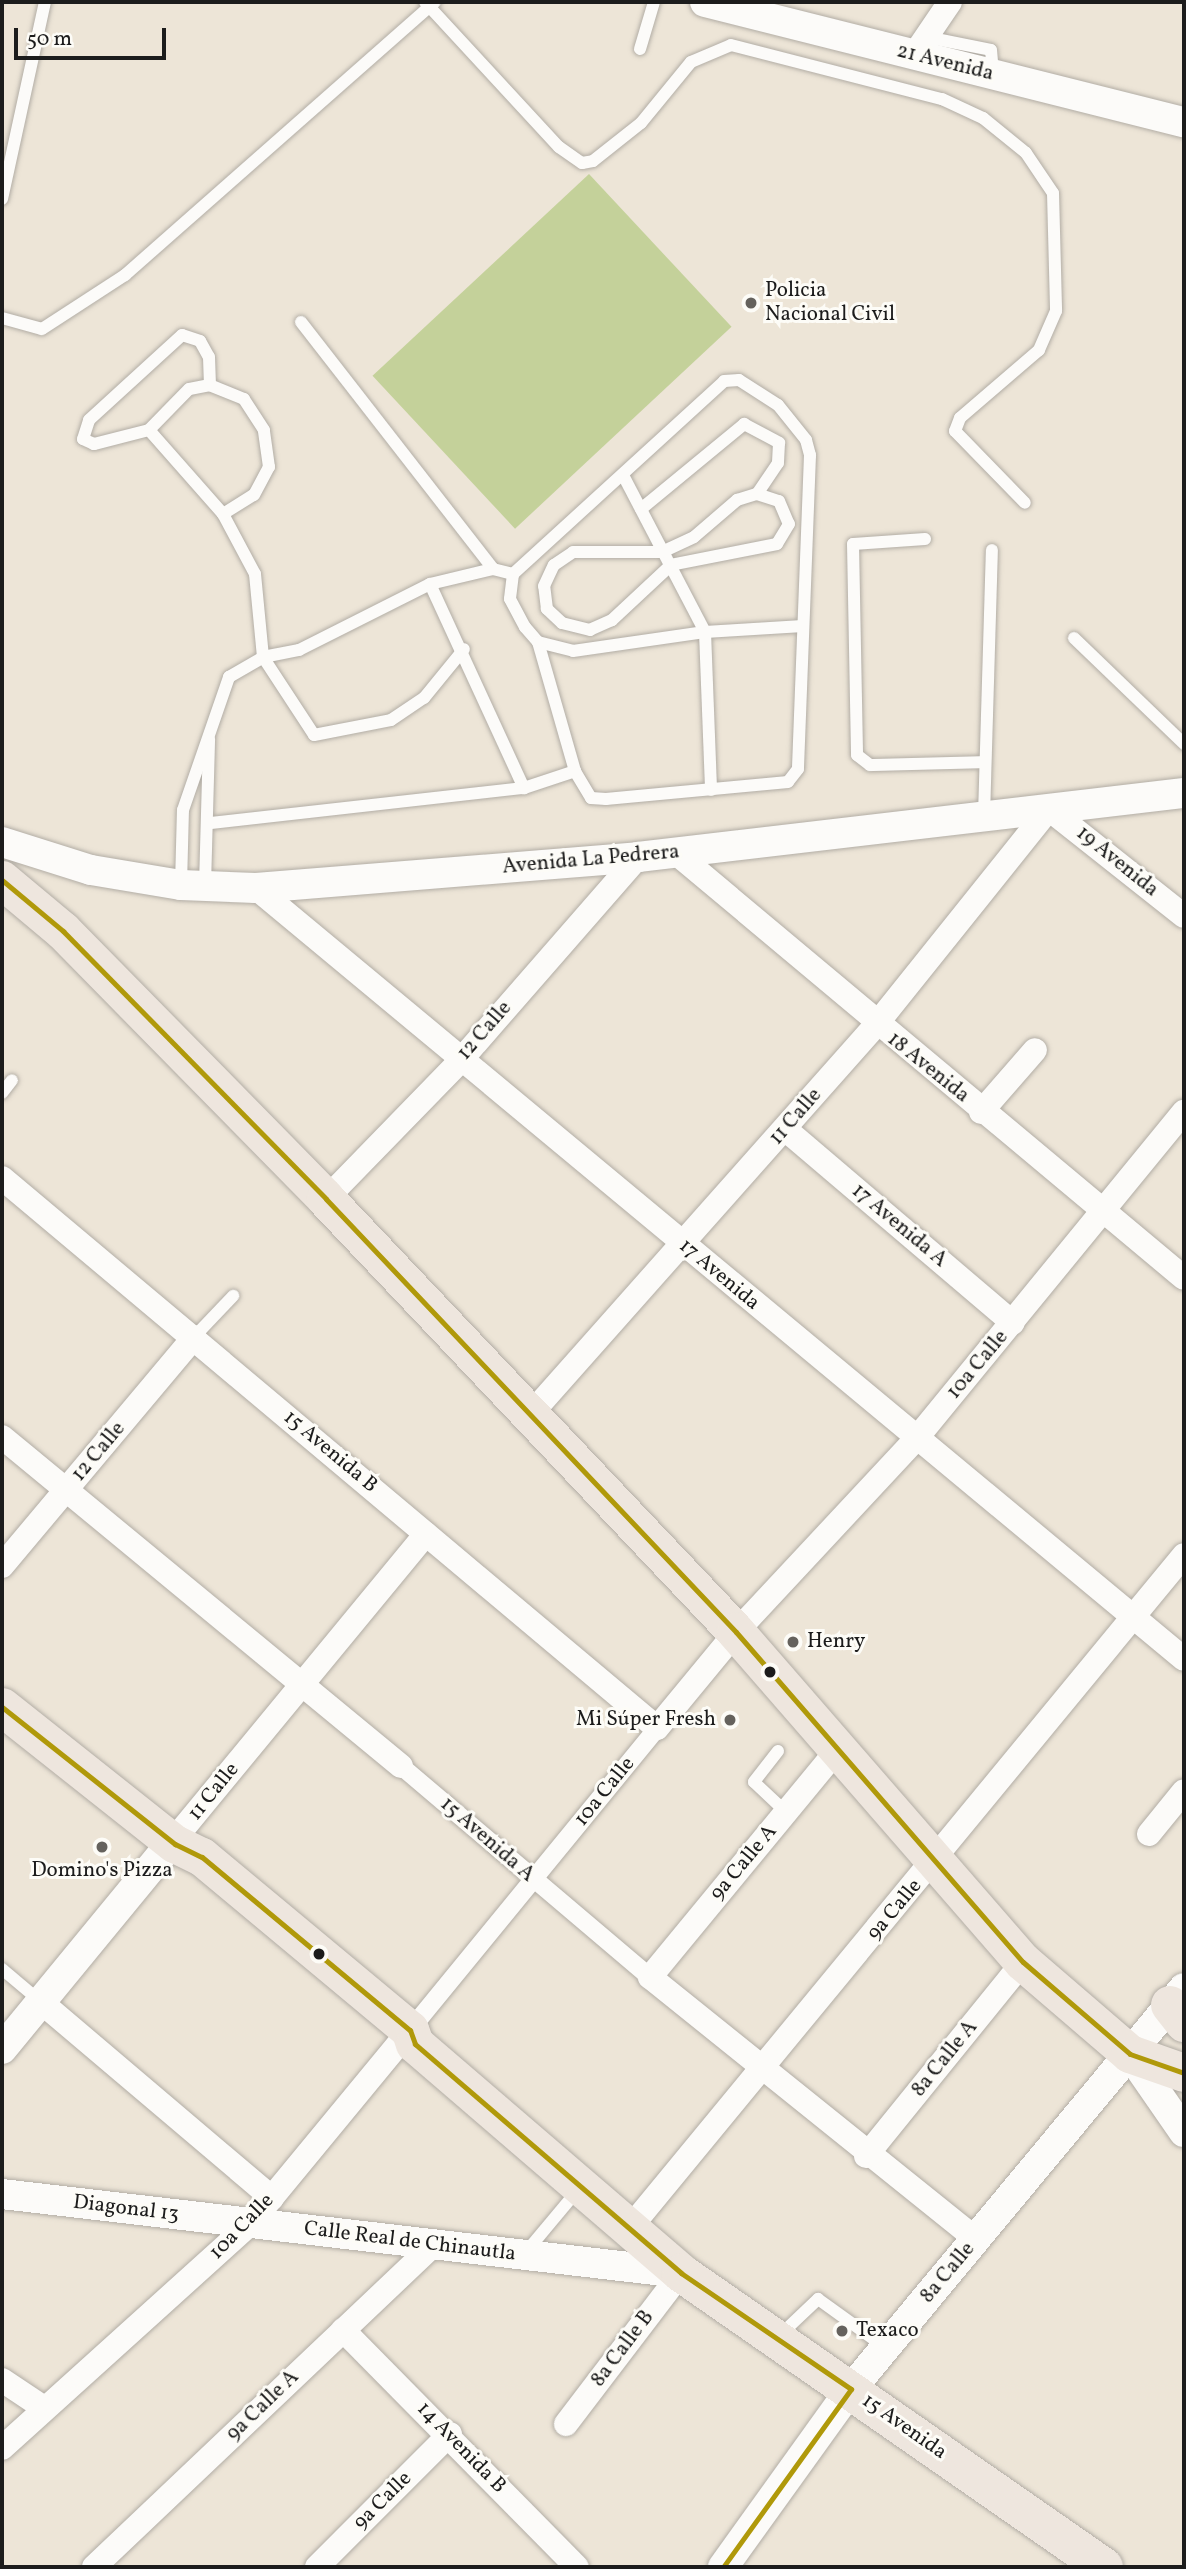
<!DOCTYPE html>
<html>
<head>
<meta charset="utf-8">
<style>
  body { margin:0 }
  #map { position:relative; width:1186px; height:2569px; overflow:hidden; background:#ede5d7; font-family:Vollkorn,serif }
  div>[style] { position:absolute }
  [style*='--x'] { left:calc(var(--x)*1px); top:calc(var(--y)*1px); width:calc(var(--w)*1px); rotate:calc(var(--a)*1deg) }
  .green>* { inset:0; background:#c4d19a; transform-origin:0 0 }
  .roads { filter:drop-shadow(0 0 2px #b2ada5) drop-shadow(0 0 2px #b2ada5) }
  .service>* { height:12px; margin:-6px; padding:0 6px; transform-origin:6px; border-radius:6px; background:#fcfbf9 }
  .pedestrian>* { height:18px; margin:-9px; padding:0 9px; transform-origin:9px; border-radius:9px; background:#fcfbf9 }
  .minor>* { height:24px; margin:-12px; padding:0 12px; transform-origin:12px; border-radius:12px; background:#fcfbf9 }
  .tertiary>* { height:30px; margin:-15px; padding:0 15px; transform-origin:15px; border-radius:15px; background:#fcfbf9 }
  .primary>* { height:38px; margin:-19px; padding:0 19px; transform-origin:19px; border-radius:19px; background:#eee6de }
  .bus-1>* { height:5px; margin:-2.5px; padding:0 2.5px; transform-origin:2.5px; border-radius:2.5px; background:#b0990a }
  .dots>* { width:19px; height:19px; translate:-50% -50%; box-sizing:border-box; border:4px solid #fdfcf7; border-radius:50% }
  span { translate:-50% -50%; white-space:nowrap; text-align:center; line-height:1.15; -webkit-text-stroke:6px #fdfcf7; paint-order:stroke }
  .street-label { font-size:21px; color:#1c1c1c }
  .poi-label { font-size:21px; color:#1c1c1c }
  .left { translate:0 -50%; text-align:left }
  .right { translate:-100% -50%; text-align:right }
  .frame { position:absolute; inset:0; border:4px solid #1c1c1c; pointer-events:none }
  .scale { position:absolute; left:14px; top:28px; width:152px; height:32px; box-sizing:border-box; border:4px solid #1c1c1c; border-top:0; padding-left:9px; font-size:21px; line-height:24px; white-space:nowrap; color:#1c1c1c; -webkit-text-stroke:5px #fdfcf7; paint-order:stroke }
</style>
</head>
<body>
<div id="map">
  <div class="green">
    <div style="left:589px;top:174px;width:209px;height:296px;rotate:47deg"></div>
  </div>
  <div class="roads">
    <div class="service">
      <div style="--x:425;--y:2;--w:197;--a:47.3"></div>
      <div style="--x:559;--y:147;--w:28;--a:35"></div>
      <div style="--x:582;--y:163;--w:11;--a:-10"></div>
      <div style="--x:593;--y:161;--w:61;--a:-38.4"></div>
      <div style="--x:641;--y:123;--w:79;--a:-50.7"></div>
      <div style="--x:691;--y:62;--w:43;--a:-23"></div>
      <div style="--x:731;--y:45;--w:218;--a:14.4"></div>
      <div style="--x:942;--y:99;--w:45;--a:24.9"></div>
      <div style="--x:983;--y:118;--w:55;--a:39.1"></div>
      <div style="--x:1026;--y:153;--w:48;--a:56"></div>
      <div style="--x:1053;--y:193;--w:118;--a:88.5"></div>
      <div style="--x:1056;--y:311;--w:43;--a:113.6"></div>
      <div style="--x:1039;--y:350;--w:104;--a:139.3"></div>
      <div style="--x:960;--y:418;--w:14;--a:111"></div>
      <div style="--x:955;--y:431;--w:100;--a:45.8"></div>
      <div style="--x:926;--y:37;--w:66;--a:11.3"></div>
      <div style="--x:991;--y:50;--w:24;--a:85"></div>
      <div style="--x:640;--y:49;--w:49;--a:-73.4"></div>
      <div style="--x:2;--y:199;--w:202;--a:-77.7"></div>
      <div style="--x:2;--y:318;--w:41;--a:15.4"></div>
      <div style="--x:42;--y:329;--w:99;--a:-33"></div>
      <div style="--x:125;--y:275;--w:413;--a:-41.4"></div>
      <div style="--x:301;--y:322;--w:313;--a:52.1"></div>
      <div style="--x:149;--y:430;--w:57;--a:165.7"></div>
      <div style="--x:94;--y:444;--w:12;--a:-156"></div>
      <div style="--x:83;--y:439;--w:20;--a:-72"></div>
      <div style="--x:89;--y:420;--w:126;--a:-42.4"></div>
      <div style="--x:182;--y:335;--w:19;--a:18"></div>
      <div style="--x:200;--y:341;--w:18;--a:61"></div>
      <div style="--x:209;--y:357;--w:28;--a:88"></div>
      <div style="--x:623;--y:475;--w:177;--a:62.4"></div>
      <div style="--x:705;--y:632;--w:158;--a:87.8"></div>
      <div style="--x:757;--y:494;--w:23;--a:18"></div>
      <div style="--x:779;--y:501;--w:25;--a:67"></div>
      <div style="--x:789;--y:524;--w:23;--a:121"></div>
      <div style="--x:777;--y:544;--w:108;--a:168.8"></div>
      <div style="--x:671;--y:565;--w:81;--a:137"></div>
      <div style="--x:612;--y:620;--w:24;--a:156"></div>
      <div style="--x:590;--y:630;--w:29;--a:-166"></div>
      <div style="--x:562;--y:623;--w:21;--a:-137"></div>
      <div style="--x:547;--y:609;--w:23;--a:-97"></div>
      <div style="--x:544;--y:586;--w:23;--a:-65"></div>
      <div style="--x:554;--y:565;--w:23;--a:-34"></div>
      <div style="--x:573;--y:552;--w:89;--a:0"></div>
      <div style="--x:662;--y:552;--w:35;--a:-25"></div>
      <div style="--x:694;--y:537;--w:57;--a:-40.7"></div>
      <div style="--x:737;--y:500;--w:21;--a:-17"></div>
      <div style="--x:641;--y:509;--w:134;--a:-39.5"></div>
      <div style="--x:744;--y:424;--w:40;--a:28"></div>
      <div style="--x:779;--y:443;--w:20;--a:93"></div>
      <div style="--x:778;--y:463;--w:37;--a:124"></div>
      <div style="--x:223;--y:514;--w:36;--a:-32"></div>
      <div style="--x:254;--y:495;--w:32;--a:-62"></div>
      <div style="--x:269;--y:467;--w:37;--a:-98"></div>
      <div style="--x:264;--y:430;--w:37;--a:-123"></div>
      <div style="--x:244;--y:399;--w:37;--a:-158"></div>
      <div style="--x:210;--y:385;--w:21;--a:169"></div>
      <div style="--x:189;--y:389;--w:57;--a:134.3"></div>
      <div style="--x:149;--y:430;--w:112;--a:48.6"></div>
      <div style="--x:223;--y:514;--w:68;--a:61.9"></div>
      <div style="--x:255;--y:574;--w:83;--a:84.5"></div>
      <div style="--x:263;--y:657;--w:93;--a:56.8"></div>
      <div style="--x:314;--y:735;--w:78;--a:-11"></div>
      <div style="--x:391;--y:720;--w:40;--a:-34"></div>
      <div style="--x:424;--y:698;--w:63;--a:-50.8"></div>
      <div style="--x:925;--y:539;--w:72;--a:176"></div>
      <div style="--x:853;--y:544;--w:211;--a:88.9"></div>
      <div style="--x:857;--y:755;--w:16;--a:38"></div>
      <div style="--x:870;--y:765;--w:113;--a:-1.5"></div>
      <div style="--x:513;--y:574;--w:25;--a:97"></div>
      <div style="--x:510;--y:599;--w:32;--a:62"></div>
      <div style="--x:525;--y:627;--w:20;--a:49"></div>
      <div style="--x:538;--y:642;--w:36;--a:14"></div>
      <div style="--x:573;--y:651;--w:133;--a:-8.2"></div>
      <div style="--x:705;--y:632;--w:98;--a:-3.5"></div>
      <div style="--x:430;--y:584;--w:225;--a:65.3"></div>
      <div style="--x:1074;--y:638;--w:153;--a:43.9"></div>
      <div style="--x:984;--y:816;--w:266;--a:-88.3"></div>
      <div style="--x:211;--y:823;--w:315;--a:-6.4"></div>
      <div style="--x:524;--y:788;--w:54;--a:-18.4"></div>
      <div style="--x:575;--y:771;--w:134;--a:-106"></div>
      <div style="--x:181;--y:885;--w:75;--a:-88.5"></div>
      <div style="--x:183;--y:810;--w:141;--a:-70.9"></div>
      <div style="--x:229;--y:677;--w:39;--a:-30"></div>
      <div style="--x:263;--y:657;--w:37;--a:-11"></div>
      <div style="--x:299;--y:650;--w:147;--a:-26.7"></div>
      <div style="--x:430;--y:584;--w:65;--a:-13.4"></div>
      <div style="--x:493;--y:569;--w:21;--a:14"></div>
      <div style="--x:513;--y:574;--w:286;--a:-42.4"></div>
      <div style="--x:724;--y:381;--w:15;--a:-4"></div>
      <div style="--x:739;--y:380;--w:46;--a:32.7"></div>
      <div style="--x:778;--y:405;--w:45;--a:51.3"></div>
      <div style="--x:806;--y:440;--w:16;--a:75"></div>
      <div style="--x:810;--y:455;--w:314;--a:92.2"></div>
      <div style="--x:798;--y:769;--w:16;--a:128"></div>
      <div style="--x:788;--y:782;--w:183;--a:174.7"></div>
      <div style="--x:606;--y:799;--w:15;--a:-176"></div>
      <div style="--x:591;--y:798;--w:31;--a:-121"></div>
      <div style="--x:205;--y:885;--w:146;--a:-88.4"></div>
      <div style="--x:2;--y:1093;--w:16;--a:-52"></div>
      <div style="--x:194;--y:1337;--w:57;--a:-46.4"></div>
      <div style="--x:778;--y:1751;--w:39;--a:128"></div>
      <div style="--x:754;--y:1782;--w:44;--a:43.2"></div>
      <div style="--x:2;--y:1969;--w:51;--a:40.2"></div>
      <div style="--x:526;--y:2252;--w:80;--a:-50.1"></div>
      <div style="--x:779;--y:2336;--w:54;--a:-43.5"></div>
      <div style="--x:818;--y:2299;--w:84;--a:35.8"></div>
    </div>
    <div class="pedestrian">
      <div style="--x:401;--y:1766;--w:326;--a:40.3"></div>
      <div style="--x:410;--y:2030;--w:390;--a:-50.7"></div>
    </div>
    <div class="minor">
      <div style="--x:914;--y:55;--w:64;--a:-55.8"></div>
      <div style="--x:676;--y:853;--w:662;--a:39.92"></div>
      <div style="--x:256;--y:888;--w:1206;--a:39.72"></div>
      <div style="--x:981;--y:1112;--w:82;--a:-48.9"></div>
      <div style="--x:785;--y:1129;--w:299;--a:40.4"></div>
      <div style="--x:2;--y:1178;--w:855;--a:40.02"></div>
      <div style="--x:657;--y:1728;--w:124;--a:-50.5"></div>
      <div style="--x:736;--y:1632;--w:264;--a:-47"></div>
      <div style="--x:916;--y:1439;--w:423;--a:-50.7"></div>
      <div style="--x:326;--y:1199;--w:192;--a:-45.8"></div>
      <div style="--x:460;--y:1061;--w:271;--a:-48.9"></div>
      <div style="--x:529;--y:1416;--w:521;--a:-48.42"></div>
      <div style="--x:875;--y:1026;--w:278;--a:-51.3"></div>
      <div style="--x:1049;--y:809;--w:172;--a:38.4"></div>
      <div style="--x:2;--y:1437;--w:517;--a:39.51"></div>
      <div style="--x:2;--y:1566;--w:299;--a:-50"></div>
      <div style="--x:839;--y:1748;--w:297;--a:129.5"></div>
      <div style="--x:650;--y:1977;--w:418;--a:38.8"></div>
      <div style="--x:1149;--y:1834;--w:55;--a:-50.9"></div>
      <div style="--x:172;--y:1842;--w:399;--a:-50.5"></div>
      <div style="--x:41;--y:2002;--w:303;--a:40.3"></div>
      <div style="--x:866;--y:2156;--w:250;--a:-51"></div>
      <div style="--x:629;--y:2229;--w:873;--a:-50.53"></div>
      <div style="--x:343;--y:2330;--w:333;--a:45.4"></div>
      <div style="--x:2;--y:2380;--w:50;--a:33.7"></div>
      <div style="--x:566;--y:2424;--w:190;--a:-52.7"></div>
      <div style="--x:2;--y:2448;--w:334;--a:-42.1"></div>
      <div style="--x:250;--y:2224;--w:251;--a:-50.5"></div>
      <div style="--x:94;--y:2567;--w:468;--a:-43.5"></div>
      <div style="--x:317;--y:2567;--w:188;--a:-45"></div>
    </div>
    <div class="tertiary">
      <div style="--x:705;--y:2;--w:494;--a:14.1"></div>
      <div style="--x:2;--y:842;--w:93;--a:17.5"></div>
      <div style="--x:91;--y:870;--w:91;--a:9.5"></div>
      <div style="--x:181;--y:885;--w:75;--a:2.3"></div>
      <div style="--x:256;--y:888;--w:383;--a:-4.6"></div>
      <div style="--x:638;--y:857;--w:550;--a:-6.69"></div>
      <div style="--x:2;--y:2049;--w:268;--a:-50.6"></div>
      <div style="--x:1130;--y:2054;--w:95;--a:55.3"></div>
      <div style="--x:2;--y:2194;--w:684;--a:6.64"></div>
      <div style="--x:723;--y:2567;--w:219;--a:-54.3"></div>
      <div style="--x:851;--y:2389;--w:521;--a:-50.29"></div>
    </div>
    <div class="primary">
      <div style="--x:2;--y:880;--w:80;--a:39.9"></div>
      <div style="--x:63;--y:931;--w:375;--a:45.5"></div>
      <div style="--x:326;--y:1199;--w:596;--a:46.56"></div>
      <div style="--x:736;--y:1632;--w:437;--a:49"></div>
      <div style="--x:1023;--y:1962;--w:141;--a:40.7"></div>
      <div style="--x:1130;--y:2054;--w:57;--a:19.4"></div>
      <div style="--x:2;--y:1707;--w:221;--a:38.4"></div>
      <div style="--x:175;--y:1844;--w:30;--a:26"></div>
      <div style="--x:202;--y:1857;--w:271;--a:39.8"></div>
      <div style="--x:410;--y:2030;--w:15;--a:70"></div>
      <div style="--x:415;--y:2044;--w:351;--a:40.7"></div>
      <div style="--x:681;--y:2273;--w:515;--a:34.8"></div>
      <div style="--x:1170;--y:2005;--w:23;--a:52"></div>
    </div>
  </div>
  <div class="bus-1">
    <div style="--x:2;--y:880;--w:80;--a:39.9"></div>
    <div style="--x:63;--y:931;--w:375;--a:45.5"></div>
    <div style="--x:326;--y:1199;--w:596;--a:46.56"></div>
    <div style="--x:736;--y:1632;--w:437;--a:49"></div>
    <div style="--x:1023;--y:1962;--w:141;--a:40.7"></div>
    <div style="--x:1130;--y:2054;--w:57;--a:19.4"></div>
    <div style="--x:2;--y:1707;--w:221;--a:38.4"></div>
    <div style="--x:175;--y:1844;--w:30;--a:26"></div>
    <div style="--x:202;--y:1857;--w:271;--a:39.8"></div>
    <div style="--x:410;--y:2030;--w:15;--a:70"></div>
    <div style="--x:415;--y:2044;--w:351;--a:40.7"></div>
    <div style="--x:681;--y:2273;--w:206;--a:34.3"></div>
    <div style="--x:851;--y:2389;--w:219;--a:125.7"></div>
  </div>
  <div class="dots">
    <div style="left:751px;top:303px;background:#65625d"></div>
    <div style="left:793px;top:1642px;background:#65625d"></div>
    <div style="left:770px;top:1672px;background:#1c1c1c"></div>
    <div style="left:730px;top:1720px;background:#65625d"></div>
    <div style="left:102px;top:1847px;background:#65625d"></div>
    <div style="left:319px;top:1954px;background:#1c1c1c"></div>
    <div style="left:842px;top:2331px;background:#65625d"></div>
  </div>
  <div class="street-label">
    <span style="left:945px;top:63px;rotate:14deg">21 Avenida</span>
    <span style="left:591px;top:860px;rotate:-5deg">Avenida La Pedrera</span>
    <span style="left:1117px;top:862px;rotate:39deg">19 Avenida</span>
    <span style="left:485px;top:1031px;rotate:-49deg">12 Calle</span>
    <span style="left:928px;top:1068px;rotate:39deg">18 Avenida</span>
    <span style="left:796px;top:1117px;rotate:-49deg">11 Calle</span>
    <span style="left:899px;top:1226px;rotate:40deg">17 Avenida A</span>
    <span style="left:719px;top:1275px;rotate:40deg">17 Avenida</span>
    <span style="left:978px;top:1365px;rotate:-50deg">10a Calle</span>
    <span style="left:99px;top:1452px;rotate:-50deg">12 Calle</span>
    <span style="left:330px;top:1452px;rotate:40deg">15 Avenida B</span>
    <span style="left:214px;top:1792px;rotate:-51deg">11 Calle</span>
    <span style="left:605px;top:1792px;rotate:-51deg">10a Calle</span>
    <span style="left:487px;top:1840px;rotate:41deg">15 Avenida A</span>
    <span style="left:744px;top:1863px;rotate:-50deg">9a Calle A</span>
    <span style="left:895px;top:1910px;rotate:-50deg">9a Calle</span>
    <span style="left:945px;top:2059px;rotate:-51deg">8a Calle A</span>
    <span style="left:126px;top:2209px;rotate:7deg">Diagonal 13</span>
    <span style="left:242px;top:2227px;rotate:-46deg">10a Calle</span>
    <span style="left:410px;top:2242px;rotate:7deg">Calle Real de Chinautla</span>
    <span style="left:948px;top:2273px;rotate:-50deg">8a Calle</span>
    <span style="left:623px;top:2349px;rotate:-53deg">8a Calle B</span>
    <span style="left:263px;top:2406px;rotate:-44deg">9a Calle A</span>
    <span style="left:904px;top:2427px;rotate:35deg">15 Avenida</span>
    <span style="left:461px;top:2448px;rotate:46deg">14 Avenida B</span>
    <span style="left:383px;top:2501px;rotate:-45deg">9a Calle</span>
  </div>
  <div class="poi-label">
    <span class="left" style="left:765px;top:303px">Policia<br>Nacional Civil</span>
    <span class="left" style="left:807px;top:1642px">Henry</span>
    <span class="right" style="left:716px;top:1720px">Mi Súper Fresh</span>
    <span style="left:102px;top:1871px">Domino's Pizza</span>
    <span class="left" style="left:856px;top:2331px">Texaco</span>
  </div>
  <div class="frame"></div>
  <div class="scale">50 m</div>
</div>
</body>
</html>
